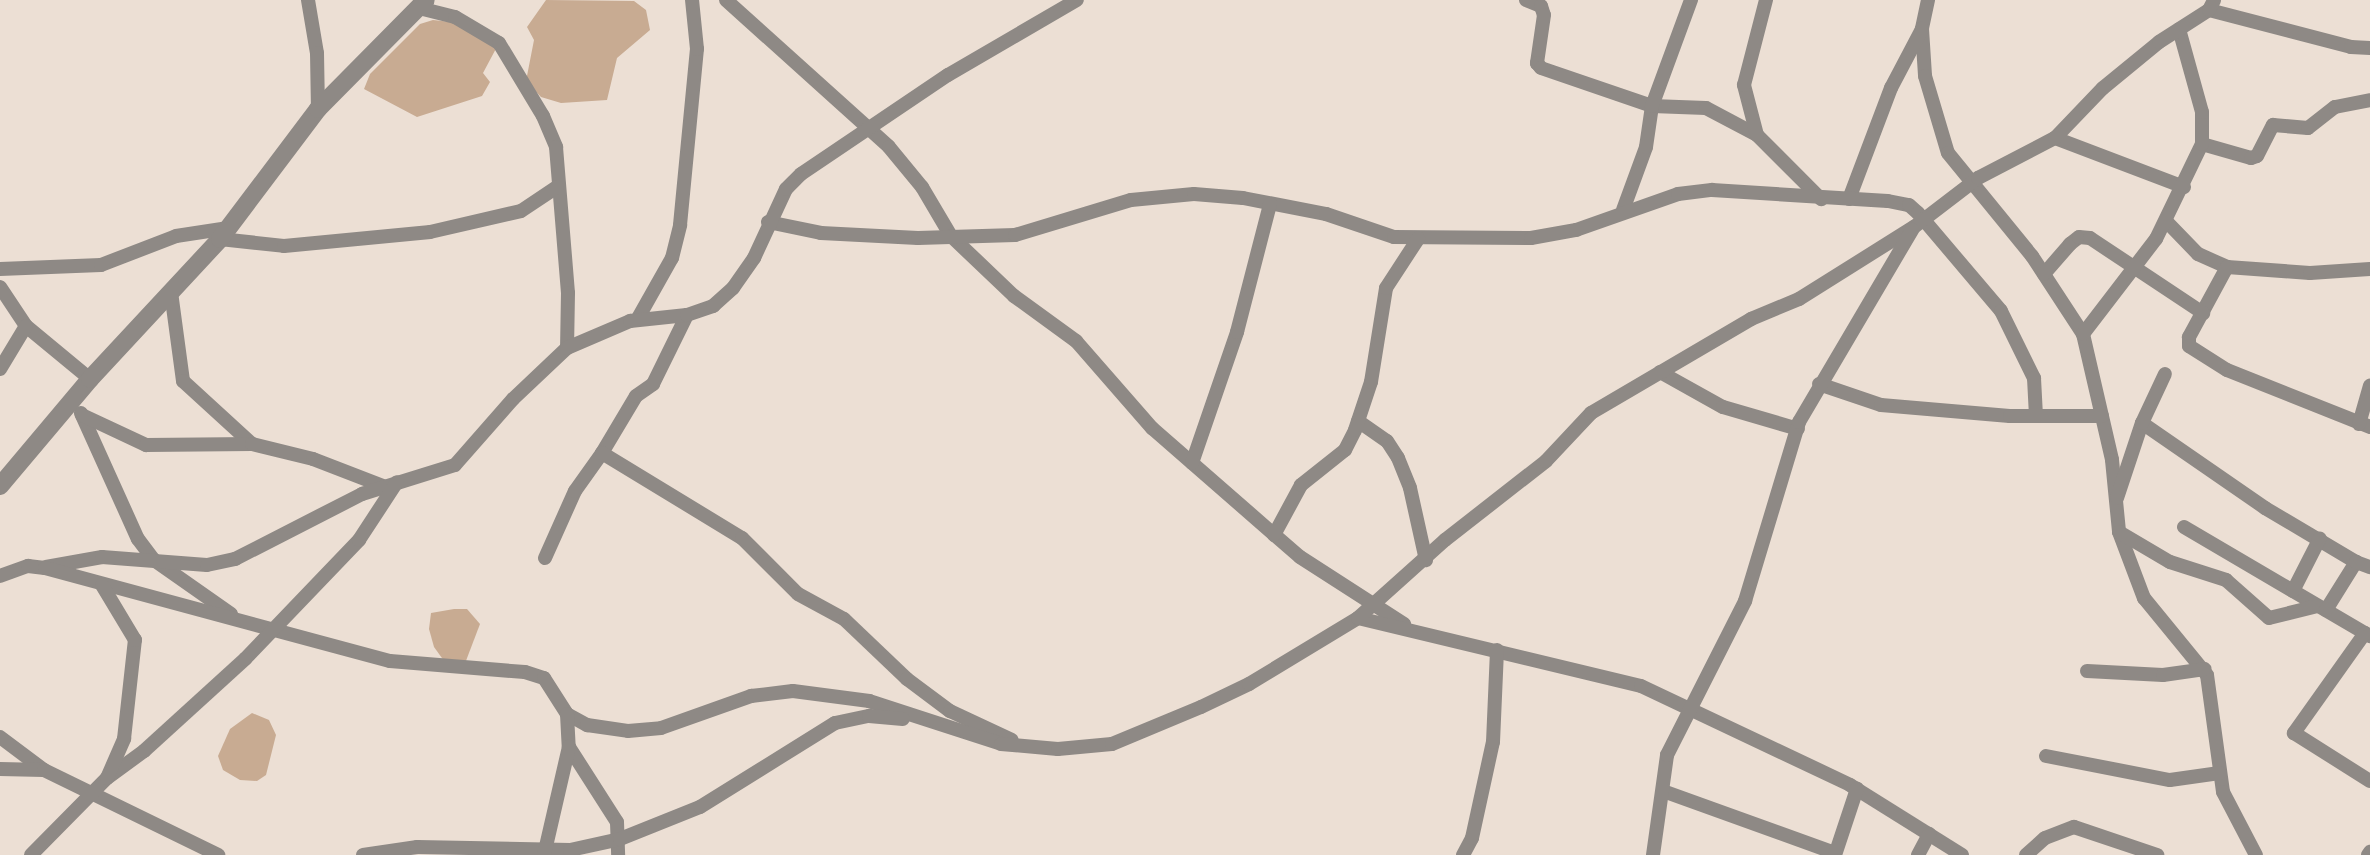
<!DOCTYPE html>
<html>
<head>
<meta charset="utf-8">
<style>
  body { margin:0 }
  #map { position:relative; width:2370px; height:855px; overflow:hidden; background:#ecdfd4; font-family:Figtree,sans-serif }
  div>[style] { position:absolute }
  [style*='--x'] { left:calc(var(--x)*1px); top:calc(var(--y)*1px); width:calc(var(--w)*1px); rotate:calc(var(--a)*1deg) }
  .green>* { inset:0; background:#c8ab92 }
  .minor>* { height:14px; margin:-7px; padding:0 7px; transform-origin:7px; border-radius:7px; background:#8e8985 }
  .tertiary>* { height:18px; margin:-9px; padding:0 9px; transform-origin:9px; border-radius:9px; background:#8e8985 }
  span { translate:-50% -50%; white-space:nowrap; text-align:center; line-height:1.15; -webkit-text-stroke:6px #f9ece1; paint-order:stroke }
</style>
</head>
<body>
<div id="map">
  <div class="green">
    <div style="clip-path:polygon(546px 0,634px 1px,646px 10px,650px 30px,617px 58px,607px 100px,561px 103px,541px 97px,526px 81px,534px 40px,527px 27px)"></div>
    <div style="clip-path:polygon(433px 20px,460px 23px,499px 43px,483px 73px,490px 82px,482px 96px,417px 117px,364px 89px,370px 74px,420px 24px)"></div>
    <div style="clip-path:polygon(454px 609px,467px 609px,480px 624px,464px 666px,447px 665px,434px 647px,429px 629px,431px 613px)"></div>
    <div style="clip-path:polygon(252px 713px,269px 720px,276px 735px,266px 775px,257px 781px,240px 780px,223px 770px,218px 756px,230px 729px)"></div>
  </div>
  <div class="minor">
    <div style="--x:308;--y:0;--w:54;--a:80.4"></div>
    <div style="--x:317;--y:53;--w:56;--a:89"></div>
    <div style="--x:726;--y:0;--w:219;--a:42"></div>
    <div style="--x:889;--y:147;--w:52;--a:50.5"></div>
    <div style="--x:922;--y:187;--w:57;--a:59.4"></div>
    <div style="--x:951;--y:236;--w:87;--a:43.6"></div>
    <div style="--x:1014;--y:296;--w:77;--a:36"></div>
    <div style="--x:1076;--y:341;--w:116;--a:48.9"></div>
    <div style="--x:1152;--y:428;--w:196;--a:41.1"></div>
    <div style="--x:1300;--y:557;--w:124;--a:32.8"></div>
    <div style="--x:1526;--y:0;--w:16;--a:22"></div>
    <div style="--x:1541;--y:6;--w:9;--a:72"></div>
    <div style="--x:1544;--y:15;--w:49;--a:98.3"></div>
    <div style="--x:1537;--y:63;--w:6;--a:51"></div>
    <div style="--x:1541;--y:68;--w:117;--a:18.9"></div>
    <div style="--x:1652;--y:106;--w:54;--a:2.1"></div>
    <div style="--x:1706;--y:108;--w:58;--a:27.9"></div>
    <div style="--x:1757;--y:135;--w:91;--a:45"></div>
    <div style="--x:1928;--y:0;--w:30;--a:102"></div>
    <div style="--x:1922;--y:29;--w:47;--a:86.3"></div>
    <div style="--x:1925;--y:76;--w:80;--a:73.4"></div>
    <div style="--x:1948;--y:153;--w:133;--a:50.8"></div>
    <div style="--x:2032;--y:256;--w:93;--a:56.8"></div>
    <div style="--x:2083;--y:334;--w:129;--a:77"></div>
    <div style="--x:2112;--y:460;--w:72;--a:84.4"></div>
    <div style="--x:2119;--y:532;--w:71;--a:69.3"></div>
    <div style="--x:2144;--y:598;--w:99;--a:50.7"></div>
    <div style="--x:2207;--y:675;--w:118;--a:82.2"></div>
    <div style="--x:2223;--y:792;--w:71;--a:62.4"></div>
    <div style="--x:419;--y:8;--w:37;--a:14"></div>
    <div style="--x:455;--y:17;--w:51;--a:30.6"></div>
    <div style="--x:499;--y:43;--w:85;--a:58.9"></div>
    <div style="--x:543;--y:116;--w:34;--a:67"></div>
    <div style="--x:556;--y:147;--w:146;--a:85.3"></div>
    <div style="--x:568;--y:293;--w:55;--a:91"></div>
    <div style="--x:2209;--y:10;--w:147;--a:14.6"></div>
    <div style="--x:2351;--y:47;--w:19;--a:3"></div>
    <div style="--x:1757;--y:135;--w:52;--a:-104.6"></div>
    <div style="--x:1744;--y:85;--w:88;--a:-75.5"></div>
    <div style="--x:2055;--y:138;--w:138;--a:20.8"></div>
    <div style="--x:2202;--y:144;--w:51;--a:15.9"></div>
    <div style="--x:2251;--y:158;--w:6;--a:-18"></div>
    <div style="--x:2257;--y:156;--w:35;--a:-63"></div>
    <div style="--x:2273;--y:125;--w:35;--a:5"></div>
    <div style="--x:2308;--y:128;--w:34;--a:-38"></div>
    <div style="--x:2335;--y:107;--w:36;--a:-11"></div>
    <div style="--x:1849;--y:199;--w:119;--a:-69.3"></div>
    <div style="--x:1891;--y:88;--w:67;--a:-62.3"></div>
    <div style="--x:1623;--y:210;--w:67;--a:-69.9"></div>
    <div style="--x:1646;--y:147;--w:41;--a:-81.7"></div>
    <div style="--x:1652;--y:106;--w:113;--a:-69.8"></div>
    <div style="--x:2166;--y:221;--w:46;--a:45.9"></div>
    <div style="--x:2198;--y:254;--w:32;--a:24"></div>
    <div style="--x:2227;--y:267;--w:83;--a:4.1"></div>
    <div style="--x:2310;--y:273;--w:60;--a:-3.8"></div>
    <div style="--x:768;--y:222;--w:54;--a:11.7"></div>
    <div style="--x:821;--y:233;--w:97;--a:3"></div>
    <div style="--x:918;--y:238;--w:97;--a:-1.8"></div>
    <div style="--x:1015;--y:235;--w:121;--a:-16.8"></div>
    <div style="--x:1131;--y:200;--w:63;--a:-5.4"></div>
    <div style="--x:1194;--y:194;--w:49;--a:4.7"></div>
    <div style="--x:1243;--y:198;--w:85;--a:10.9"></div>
    <div style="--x:1326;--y:214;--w:72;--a:18.7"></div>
    <div style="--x:1394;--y:237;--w:137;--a:0.4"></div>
    <div style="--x:1531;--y:238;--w:46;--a:-10.1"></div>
    <div style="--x:1576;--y:230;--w:108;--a:-19.4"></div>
    <div style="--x:1678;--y:194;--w:34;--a:-7"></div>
    <div style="--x:1712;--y:190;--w:176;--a:3.6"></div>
    <div style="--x:1888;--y:201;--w:21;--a:11"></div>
    <div style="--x:1909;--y:205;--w:12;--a:42"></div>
    <div style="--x:1918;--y:213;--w:128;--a:49.7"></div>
    <div style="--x:2001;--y:311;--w:75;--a:63.8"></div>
    <div style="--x:2034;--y:378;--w:38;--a:87"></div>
    <div style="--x:220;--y:239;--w:64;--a:6.2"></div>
    <div style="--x:284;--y:246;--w:147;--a:-5.5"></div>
    <div style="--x:430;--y:232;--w:93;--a:-13"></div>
    <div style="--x:521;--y:211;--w:43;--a:-33.7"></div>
    <div style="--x:2227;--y:267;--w:80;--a:118.5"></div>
    <div style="--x:2189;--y:337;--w:9;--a:90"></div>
    <div style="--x:2189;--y:346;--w:45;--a:32.3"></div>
    <div style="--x:2227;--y:370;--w:154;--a:21.7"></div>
    <div style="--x:0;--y:269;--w:101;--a:-2.3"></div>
    <div style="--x:101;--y:265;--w:80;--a:-21.1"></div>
    <div style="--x:176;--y:236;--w:53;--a:-8.7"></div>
    <div style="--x:2044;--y:274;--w:40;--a:-49"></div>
    <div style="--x:2070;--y:244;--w:11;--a:-38"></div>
    <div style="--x:2079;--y:237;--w:11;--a:5"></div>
    <div style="--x:2090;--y:238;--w:136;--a:33.6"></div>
    <div style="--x:0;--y:287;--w:47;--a:56.3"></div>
    <div style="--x:26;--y:326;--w:83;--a:39.6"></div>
    <div style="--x:171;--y:292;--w:90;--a:82.3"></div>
    <div style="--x:183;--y:381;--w:93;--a:42.4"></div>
    <div style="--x:637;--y:320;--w:71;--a:-60.6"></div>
    <div style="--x:672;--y:258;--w:34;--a:-76"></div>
    <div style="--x:680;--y:225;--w:177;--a:-84.5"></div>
    <div style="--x:697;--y:49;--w:49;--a:-95.8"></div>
    <div style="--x:2083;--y:334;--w:120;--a:-52.5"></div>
    <div style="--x:2156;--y:239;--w:106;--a:-64.2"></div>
    <div style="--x:2202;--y:144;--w:32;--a:-90"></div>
    <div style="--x:2202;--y:112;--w:86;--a:-105.5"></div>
    <div style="--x:0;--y:369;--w:50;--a:-58.8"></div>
    <div style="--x:1660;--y:372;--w:72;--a:29.1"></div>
    <div style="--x:1723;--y:407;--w:78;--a:16.3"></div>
    <div style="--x:1819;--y:384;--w:65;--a:18.7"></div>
    <div style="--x:1881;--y:405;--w:129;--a:4.9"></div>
    <div style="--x:2010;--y:416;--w:92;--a:0"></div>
    <div style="--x:81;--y:413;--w:138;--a:65.7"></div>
    <div style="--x:138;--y:539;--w:26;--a:53"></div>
    <div style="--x:154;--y:560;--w:94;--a:35"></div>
    <div style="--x:82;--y:415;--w:71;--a:25.1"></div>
    <div style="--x:146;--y:445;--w:106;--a:-0.5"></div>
    <div style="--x:252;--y:444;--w:63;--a:13.8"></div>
    <div style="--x:313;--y:459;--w:75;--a:21.1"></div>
    <div style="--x:1358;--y:421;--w:35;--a:35"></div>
    <div style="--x:1387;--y:441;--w:20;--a:57"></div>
    <div style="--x:1398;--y:458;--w:32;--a:68"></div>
    <div style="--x:1410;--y:488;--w:74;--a:77.5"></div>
    <div style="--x:2142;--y:423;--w:150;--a:34.6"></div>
    <div style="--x:2265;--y:508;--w:106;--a:30.7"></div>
    <div style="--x:2359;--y:424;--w:40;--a:-74"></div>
    <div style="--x:602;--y:453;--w:66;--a:-59.2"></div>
    <div style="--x:636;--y:396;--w:21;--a:-35"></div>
    <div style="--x:653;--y:384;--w:77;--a:-63.8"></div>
    <div style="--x:1192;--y:463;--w:139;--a:-71"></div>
    <div style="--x:1237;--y:332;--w:132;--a:-75.5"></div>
    <div style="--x:2117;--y:498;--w:79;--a:-71.6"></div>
    <div style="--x:2142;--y:423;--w:54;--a:-64.9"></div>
    <div style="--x:2184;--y:527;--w:216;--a:30.4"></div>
    <div style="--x:2119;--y:532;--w:59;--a:30.5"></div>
    <div style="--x:2170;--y:562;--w:59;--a:17.8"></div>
    <div style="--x:2226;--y:580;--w:57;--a:41.5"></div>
    <div style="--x:2269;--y:618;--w:50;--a:-13.8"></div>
    <div style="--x:1274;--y:535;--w:57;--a:-61.6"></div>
    <div style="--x:1301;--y:485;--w:56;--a:-38.5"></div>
    <div style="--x:1345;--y:450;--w:22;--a:-63"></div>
    <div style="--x:1355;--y:430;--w:51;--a:-71.6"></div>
    <div style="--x:1371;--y:382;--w:95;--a:-80.9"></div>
    <div style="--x:1386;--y:288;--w:59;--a:-56.9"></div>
    <div style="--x:545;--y:558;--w:73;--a:-65.9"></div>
    <div style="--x:575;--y:491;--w:47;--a:-54.6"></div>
    <div style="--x:602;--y:453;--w:164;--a:31.3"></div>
    <div style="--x:742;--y:538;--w:79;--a:45"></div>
    <div style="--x:798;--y:594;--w:52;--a:28.5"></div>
    <div style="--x:844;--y:619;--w:87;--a:43.6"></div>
    <div style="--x:907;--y:679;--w:54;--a:36.7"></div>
    <div style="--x:950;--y:711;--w:68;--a:25.1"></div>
    <div style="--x:46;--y:567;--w:57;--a:-10.1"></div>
    <div style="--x:102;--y:557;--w:105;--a:4.4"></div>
    <div style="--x:207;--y:565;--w:29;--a:-12"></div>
    <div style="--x:235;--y:559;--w:143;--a:-27.1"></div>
    <div style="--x:362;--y:494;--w:97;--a:-17.3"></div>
    <div style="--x:455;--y:465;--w:88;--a:-48.7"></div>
    <div style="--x:513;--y:399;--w:74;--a:-43.4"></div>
    <div style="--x:567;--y:348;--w:69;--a:-23.2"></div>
    <div style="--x:630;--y:321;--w:57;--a:-6"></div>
    <div style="--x:687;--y:315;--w:28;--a:-19"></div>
    <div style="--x:713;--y:306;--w:27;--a:-42"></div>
    <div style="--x:733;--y:288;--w:37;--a:-55"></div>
    <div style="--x:754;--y:258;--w:76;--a:-65.1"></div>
    <div style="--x:786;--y:189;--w:21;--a:-45"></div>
    <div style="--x:801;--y:174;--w:177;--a:-34"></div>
    <div style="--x:948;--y:75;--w:149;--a:-30.2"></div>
    <div style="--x:0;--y:576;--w:30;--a:-20"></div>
    <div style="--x:28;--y:566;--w:17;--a:7"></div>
    <div style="--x:45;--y:568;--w:357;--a:15.1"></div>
    <div style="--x:390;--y:661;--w:135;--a:4.7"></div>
    <div style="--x:525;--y:672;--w:20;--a:18"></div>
    <div style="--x:544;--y:678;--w:43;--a:57.4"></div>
    <div style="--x:567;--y:714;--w:23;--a:29"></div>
    <div style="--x:587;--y:725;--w:41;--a:8.3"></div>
    <div style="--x:628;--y:731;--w:33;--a:-5"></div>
    <div style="--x:661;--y:728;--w:96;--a:-19.6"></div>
    <div style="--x:751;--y:696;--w:42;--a:-6.8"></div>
    <div style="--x:793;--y:691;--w:77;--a:7.5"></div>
    <div style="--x:869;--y:701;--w:139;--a:18"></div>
    <div style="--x:1001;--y:744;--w:57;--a:5"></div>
    <div style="--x:1058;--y:749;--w:54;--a:-5.3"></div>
    <div style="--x:1112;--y:744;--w:96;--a:-22.6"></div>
    <div style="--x:1201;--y:707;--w:53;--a:-25.6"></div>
    <div style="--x:1249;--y:684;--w:127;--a:-31.2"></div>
    <div style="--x:1358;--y:618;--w:291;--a:13.5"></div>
    <div style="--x:1641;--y:686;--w:231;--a:25.3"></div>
    <div style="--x:1850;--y:785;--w:132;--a:32"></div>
    <div style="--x:2293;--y:591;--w:59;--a:-63"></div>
    <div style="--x:2326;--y:610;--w:57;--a:-58"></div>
    <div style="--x:2356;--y:562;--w:15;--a:20"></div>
    <div style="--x:1358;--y:618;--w:117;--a:-41.9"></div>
    <div style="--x:1445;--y:540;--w:128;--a:-38"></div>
    <div style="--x:1546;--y:461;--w:66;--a:-46.8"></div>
    <div style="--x:1591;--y:413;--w:186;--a:-30.4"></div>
    <div style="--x:1751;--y:319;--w:52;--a:-22.6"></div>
    <div style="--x:1799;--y:299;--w:136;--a:-32.1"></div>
    <div style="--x:1914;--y:227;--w:81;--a:-37.4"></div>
    <div style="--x:1978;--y:178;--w:87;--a:-27.5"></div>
    <div style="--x:2055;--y:138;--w:69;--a:-46.2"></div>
    <div style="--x:2103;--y:88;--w:72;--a:-39.4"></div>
    <div style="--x:2159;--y:42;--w:59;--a:-32.6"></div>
    <div style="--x:2209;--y:10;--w:11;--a:-63"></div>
    <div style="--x:2365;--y:633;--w:123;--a:125.4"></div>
    <div style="--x:2294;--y:733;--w:90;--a:32.3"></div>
    <div style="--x:2087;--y:671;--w:76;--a:3"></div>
    <div style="--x:2163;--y:675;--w:42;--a:-8.1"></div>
    <div style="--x:567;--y:714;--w:33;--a:87"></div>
    <div style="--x:569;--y:747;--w:89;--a:57.4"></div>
    <div style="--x:617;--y:822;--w:33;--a:88"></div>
    <div style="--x:0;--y:737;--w:55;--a:36.9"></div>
    <div style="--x:2046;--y:756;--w:126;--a:11"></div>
    <div style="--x:2170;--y:780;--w:50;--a:-8"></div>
    <div style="--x:0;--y:769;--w:44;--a:1.3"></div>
    <div style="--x:44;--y:770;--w:194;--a:26"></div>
    <div style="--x:107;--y:778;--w:46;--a:-36.1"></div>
    <div style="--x:144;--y:751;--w:137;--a:-42.3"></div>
    <div style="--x:245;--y:659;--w:165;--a:-46.2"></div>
    <div style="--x:359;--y:540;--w:69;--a:-56.8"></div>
    <div style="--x:1663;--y:791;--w:183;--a:19.8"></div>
    <div style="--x:31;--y:855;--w:108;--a:-45.4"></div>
    <div style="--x:107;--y:778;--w:43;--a:-66.4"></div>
    <div style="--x:124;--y:739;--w:100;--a:-83.7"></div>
    <div style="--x:135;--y:640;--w:64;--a:-121"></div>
    <div style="--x:363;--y:855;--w:55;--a:-8.4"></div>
    <div style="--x:417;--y:847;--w:153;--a:1.1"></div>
    <div style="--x:570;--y:850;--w:51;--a:-12.4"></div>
    <div style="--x:620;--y:839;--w:86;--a:-21.8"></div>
    <div style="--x:700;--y:807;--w:159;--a:-31.9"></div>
    <div style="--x:835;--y:723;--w:35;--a:-12"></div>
    <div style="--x:869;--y:716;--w:34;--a:5"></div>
    <div style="--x:544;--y:855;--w:111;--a:-77"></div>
    <div style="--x:1463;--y:855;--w:19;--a:-62"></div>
    <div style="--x:1472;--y:838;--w:98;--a:-77.7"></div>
    <div style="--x:1493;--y:742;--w:92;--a:-87.5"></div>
    <div style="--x:1653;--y:855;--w:101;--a:-82"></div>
    <div style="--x:1667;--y:755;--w:173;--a:-63.1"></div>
    <div style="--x:1745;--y:601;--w:187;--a:-73.2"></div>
    <div style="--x:1799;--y:422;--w:223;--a:-59.5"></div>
    <div style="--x:1835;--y:855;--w:70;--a:-71.6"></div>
    <div style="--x:1918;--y:855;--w:24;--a:-62"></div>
    <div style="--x:2026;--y:855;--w:25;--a:-42"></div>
    <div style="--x:2045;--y:838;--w:31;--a:-21"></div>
    <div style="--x:2074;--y:827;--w:88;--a:18.6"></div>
    <div style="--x:2368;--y:855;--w:4;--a:-56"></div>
  </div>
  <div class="tertiary">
    <div style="--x:0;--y:486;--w:140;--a:-49.9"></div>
    <div style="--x:90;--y:379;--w:191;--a:-47.1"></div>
    <div style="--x:220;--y:239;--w:163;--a:-53"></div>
    <div style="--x:318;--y:109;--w:153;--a:-45.3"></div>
  </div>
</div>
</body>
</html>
